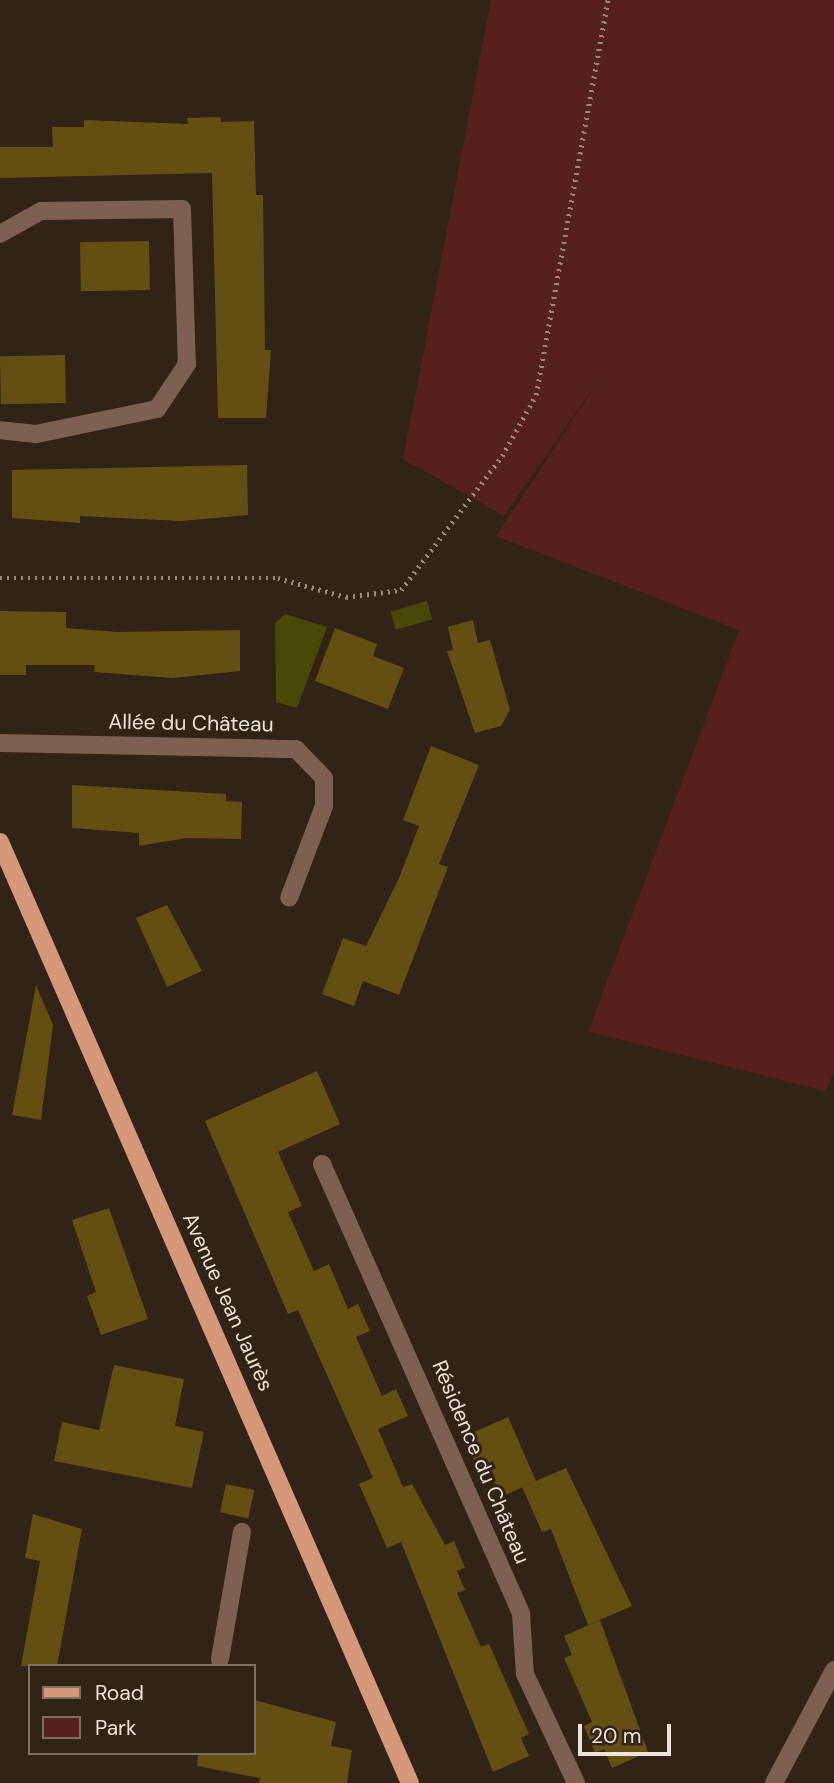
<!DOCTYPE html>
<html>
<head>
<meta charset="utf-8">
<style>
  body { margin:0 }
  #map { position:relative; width:834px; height:1783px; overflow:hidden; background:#312315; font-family:"DM Sans",sans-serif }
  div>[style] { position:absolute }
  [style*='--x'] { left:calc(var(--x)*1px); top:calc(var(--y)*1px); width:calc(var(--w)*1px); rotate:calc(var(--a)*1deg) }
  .green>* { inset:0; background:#56201d }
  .water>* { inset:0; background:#494809; transform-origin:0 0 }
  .building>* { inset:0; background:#644f13; transform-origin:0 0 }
  .path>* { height:4.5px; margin-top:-2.25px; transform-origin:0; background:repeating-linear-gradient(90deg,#978b80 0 2px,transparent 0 7px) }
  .minor>* { height:18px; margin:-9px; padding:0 9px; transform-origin:9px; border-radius:9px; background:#7d6051 }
  .major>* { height:18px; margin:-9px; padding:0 9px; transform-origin:9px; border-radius:9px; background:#d5987b }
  span { translate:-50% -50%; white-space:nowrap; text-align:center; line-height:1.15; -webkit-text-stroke:6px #312315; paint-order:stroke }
  .street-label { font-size:21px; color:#ece3da }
  .legend { position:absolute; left:28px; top:1664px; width:228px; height:91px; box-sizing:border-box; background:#312315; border:2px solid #7c7064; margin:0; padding:9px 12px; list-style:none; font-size:21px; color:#ece3da }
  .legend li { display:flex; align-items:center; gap:14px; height:35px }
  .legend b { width:35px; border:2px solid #7c7064 }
  .scale { position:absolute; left:578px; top:1724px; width:93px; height:32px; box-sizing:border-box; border:4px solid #ece3da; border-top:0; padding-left:9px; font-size:21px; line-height:24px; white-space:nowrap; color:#ece3da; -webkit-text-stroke:5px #312315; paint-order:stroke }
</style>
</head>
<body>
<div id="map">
  <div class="green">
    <div style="clip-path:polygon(491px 0,834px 0,834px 1071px,826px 1091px,588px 1032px,739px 630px,496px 536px,604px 372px,504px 516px,403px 459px)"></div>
  </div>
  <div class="water">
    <div style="left:427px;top:601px;width:19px;height:38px;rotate:74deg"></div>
    <div style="clip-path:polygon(285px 614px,327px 627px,297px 708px,276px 702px,275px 623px)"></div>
  </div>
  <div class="building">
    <div style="clip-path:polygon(221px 117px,221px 122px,254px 121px,256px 195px,263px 195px,265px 350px,271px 350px,266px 418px,218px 418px,212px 173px,0 178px,0 147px,53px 147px,52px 127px,84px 127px,84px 120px,188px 124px,187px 118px)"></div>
    <div style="left:149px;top:241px;width:49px;height:69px;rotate:89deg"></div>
    <div style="left:65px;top:355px;width:48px;height:65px;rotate:89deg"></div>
    <div style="clip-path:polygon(247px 465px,248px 515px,181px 521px,80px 516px,80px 523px,12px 518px,12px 470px)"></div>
    <div style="clip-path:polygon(0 611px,66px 612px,66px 628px,117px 632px,240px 630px,240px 671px,173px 678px,94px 672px,95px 665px,26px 665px,26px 675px,0 675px)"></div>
    <div style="clip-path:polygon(473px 620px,478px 643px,490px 640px,510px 710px,501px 726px,475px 733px,447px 651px,453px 650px,448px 627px)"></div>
    <div style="clip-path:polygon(335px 628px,377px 644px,373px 656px,404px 668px,388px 709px,315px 681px)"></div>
    <div style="clip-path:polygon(431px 746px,479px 765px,439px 864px,448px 867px,399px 995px,363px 981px,354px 1006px,322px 994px,343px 938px,366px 946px,399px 878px,419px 826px,403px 820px)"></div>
    <div style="clip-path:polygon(72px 785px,226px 794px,226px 801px,242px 802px,241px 839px,186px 838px,139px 846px,139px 833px,72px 828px)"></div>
    <div style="clip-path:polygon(167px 905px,202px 971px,167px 987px,136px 918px)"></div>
    <div style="clip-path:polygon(36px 985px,53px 1025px,41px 1120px,12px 1115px)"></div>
    <div style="clip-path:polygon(317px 1071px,340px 1124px,278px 1152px,302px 1206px,288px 1212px,314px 1271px,329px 1264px,348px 1309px,358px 1304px,370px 1331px,356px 1337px,382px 1396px,396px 1389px,408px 1416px,378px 1429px,403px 1487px,412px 1484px,445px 1545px,454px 1541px,465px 1568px,457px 1571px,465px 1590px,457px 1593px,481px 1647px,489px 1644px,529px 1734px,521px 1738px,529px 1756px,493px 1772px,401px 1542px,387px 1548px,359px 1484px,373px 1478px,298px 1310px,288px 1314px,205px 1121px)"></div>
    <div style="clip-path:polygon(109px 1208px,148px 1319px,101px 1335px,87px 1296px,96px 1292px,72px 1220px)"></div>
    <div style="clip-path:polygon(114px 1365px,184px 1379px,175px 1426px,204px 1432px,192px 1488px,54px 1461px,62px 1422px,99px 1430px)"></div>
    <div style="clip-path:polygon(508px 1417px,536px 1481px,501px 1497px,492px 1478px,484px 1482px,472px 1455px,481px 1452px,472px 1433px)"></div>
    <div style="clip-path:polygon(566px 1468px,632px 1606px,588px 1625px,551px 1529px,542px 1532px,522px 1487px)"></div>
    <div style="left:226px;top:1484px;width:29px;height:29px;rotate:12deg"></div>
    <div style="clip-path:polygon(33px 1514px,82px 1529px,57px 1666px,21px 1666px,40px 1561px,25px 1558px)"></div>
    <div style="clip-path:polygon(600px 1620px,648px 1752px,612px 1768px,604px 1749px,595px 1753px,584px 1726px,592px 1722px,564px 1658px,572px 1655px,564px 1636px)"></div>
    <div style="clip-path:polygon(254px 1700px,336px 1722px,331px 1746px,352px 1750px,347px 1783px,259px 1783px,260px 1778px,197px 1766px,198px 1753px,254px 1753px)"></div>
  </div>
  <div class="path">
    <div style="--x:0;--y:578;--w:278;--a:0"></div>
    <div style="--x:278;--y:578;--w:71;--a:15.6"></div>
    <div style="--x:346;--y:597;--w:55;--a:-7.3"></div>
    <div style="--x:401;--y:590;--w:168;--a:-53"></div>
    <div style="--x:502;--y:456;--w:70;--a:-60.9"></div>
    <div style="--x:536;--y:395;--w:402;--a:-79.7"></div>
  </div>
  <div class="minor">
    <div style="--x:0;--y:234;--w:47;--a:-29.3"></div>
    <div style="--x:41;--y:211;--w:141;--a:-0.8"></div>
    <div style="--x:182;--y:209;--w:155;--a:88.2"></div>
    <div style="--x:187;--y:364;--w:54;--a:123.7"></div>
    <div style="--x:157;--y:409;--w:124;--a:168.3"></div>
    <div style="--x:36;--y:434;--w:36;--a:-174"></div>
    <div style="--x:0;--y:743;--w:296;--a:1.2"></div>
    <div style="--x:296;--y:749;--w:40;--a:46"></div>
    <div style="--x:324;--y:778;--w:28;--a:90"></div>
    <div style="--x:324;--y:806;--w:98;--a:110.8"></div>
    <div style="--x:322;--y:1164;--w:492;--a:66.1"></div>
    <div style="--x:521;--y:1614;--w:60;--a:86.2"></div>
    <div style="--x:525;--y:1674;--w:120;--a:64.9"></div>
    <div style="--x:220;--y:1659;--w:129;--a:-80.2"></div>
    <div style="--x:774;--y:1783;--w:128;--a:-62"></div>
  </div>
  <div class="major">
    <div style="--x:0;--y:842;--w:1026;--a:66.46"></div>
  </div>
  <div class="street-label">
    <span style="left:191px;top:723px;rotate:1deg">Allée du Château</span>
    <span style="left:228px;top:1302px;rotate:66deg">Avenue Jean Jaurès</span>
    <span style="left:481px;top:1462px;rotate:67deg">Résidence du Château</span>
  </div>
  <ul class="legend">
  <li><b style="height:9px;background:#d5987b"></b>Road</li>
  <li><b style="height:19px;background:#56201d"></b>Park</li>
  </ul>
  <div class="scale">20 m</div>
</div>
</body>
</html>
